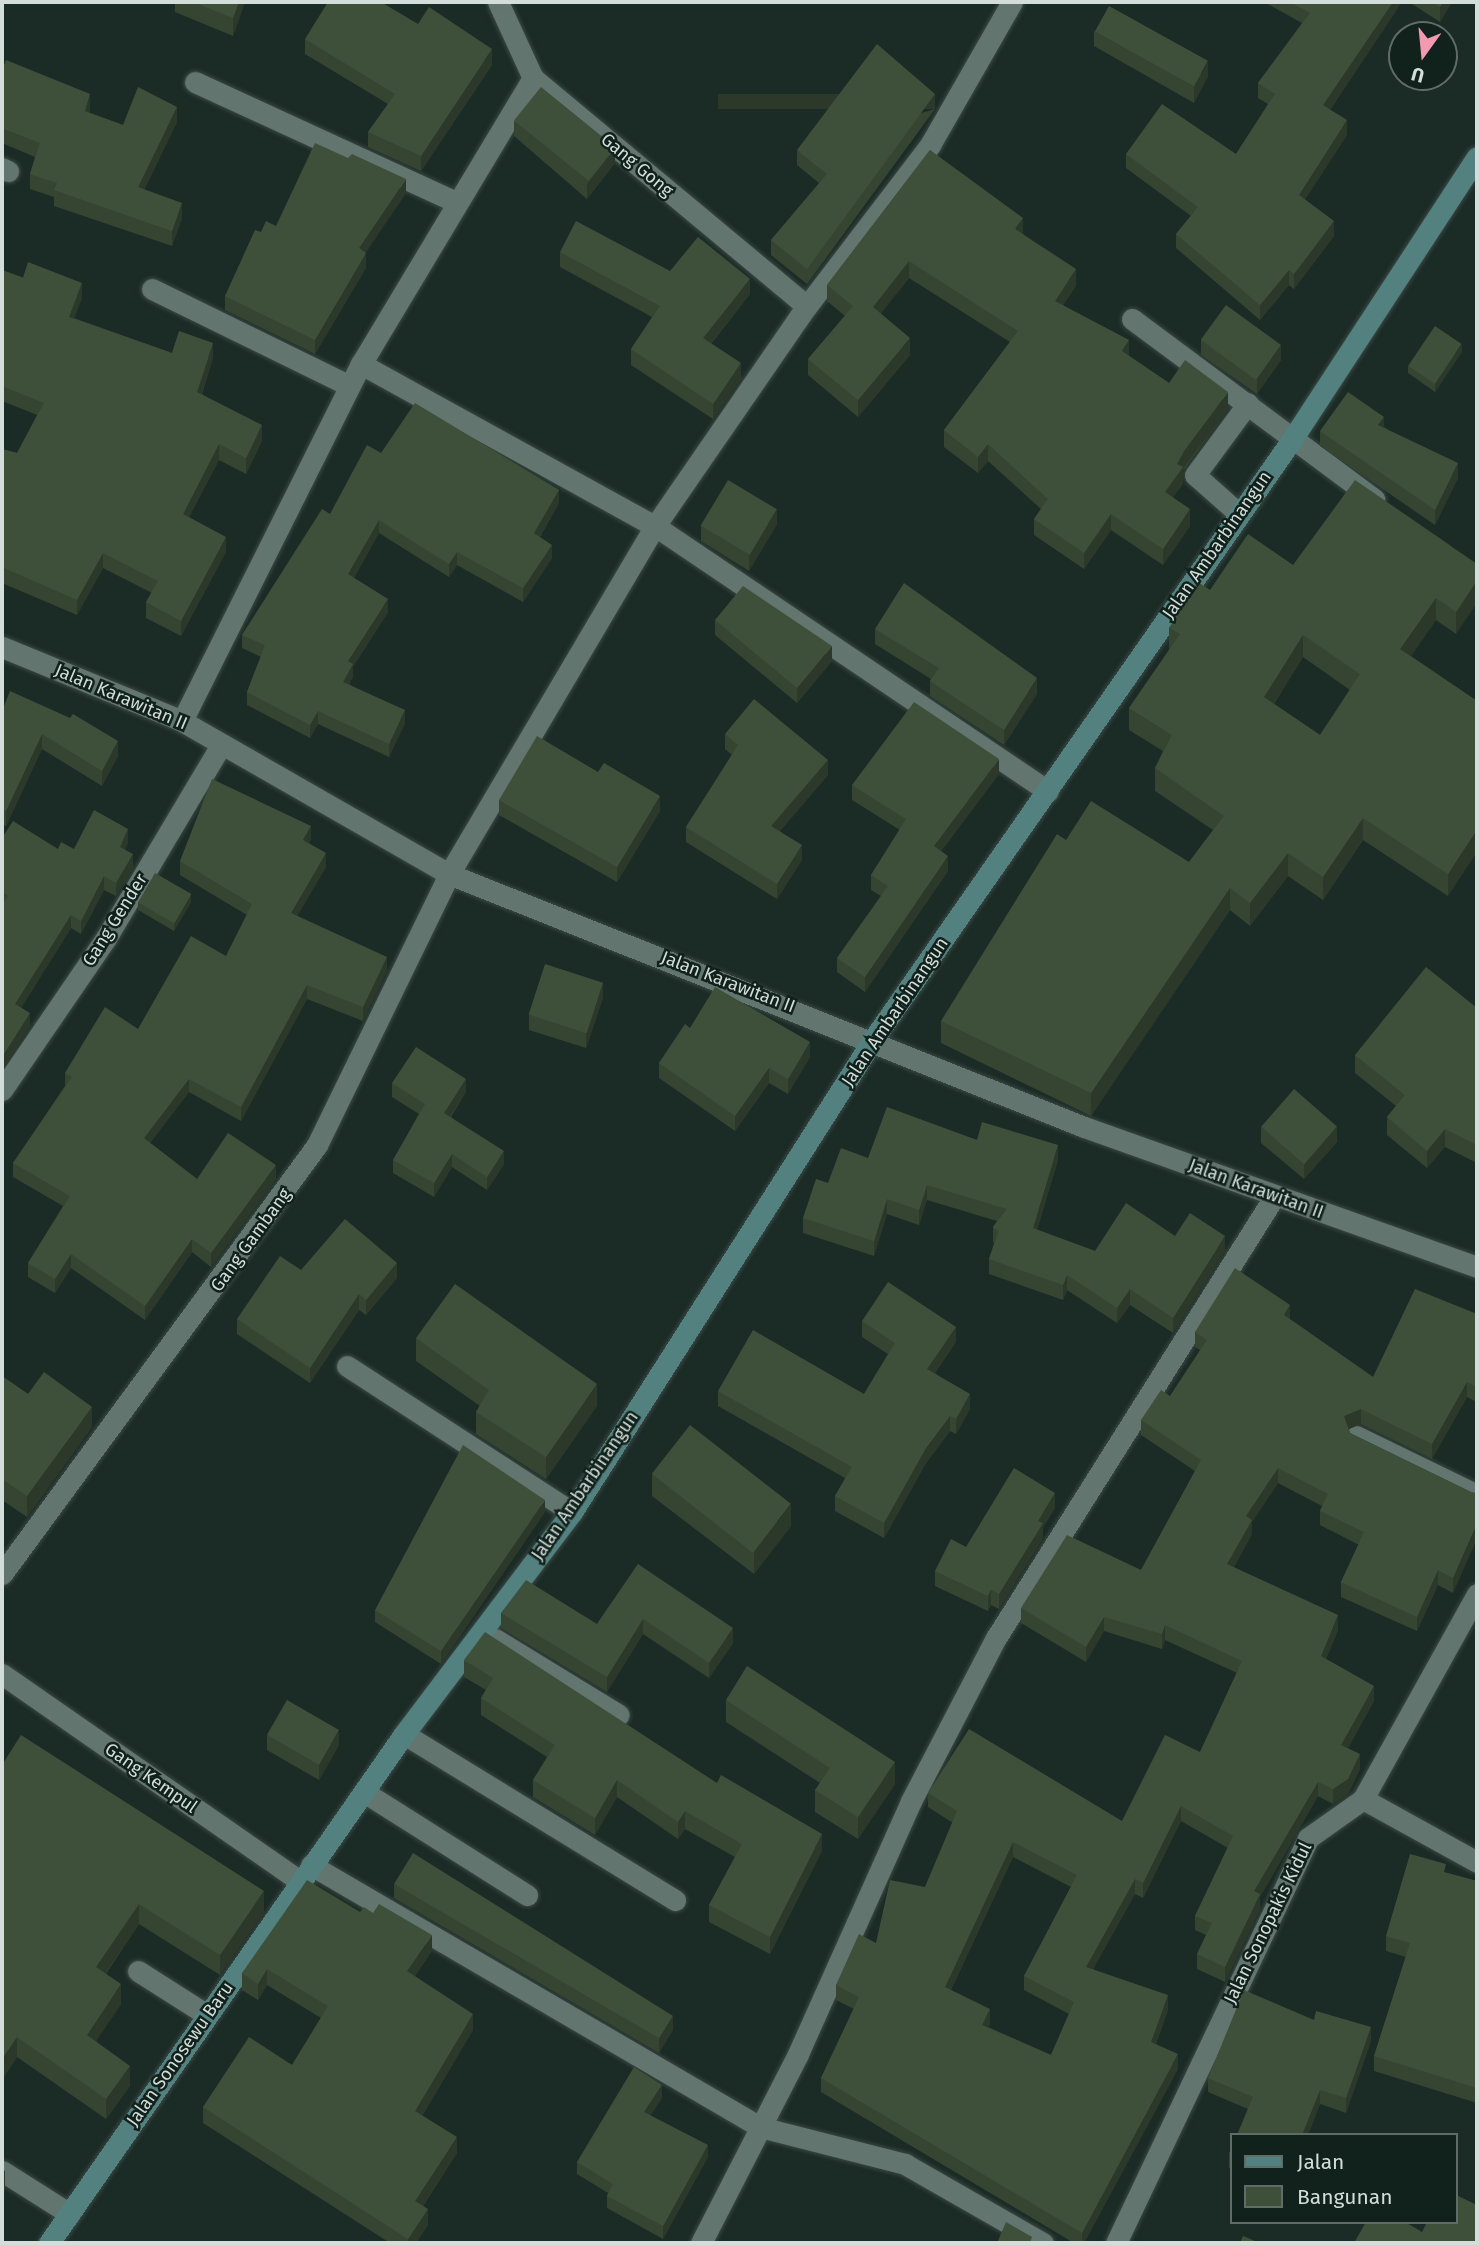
<!DOCTYPE html>
<html>
<head>
<meta charset="utf-8">
<style>
  body { margin:0 }
  #map { position:relative; width:1479px; height:2245px; overflow:hidden; background:#1b2b26; font-family:"Fira Sans",sans-serif }
  div>[style] { position:absolute }
  [style*='--x'] { left:calc(var(--x)*1px); top:calc(var(--y)*1px); width:calc(var(--w)*1px); rotate:calc(var(--a)*1deg) }
  .roads { filter:drop-shadow(0 0 2px #3b4844) drop-shadow(0 0 2px #3b4844) }
  .service>* { height:21px; margin:-10.5px; padding:0 10.5px; transform-origin:10.5px; border-radius:10.5px; background:#62756e }
  .minor>* { height:21px; margin:-10.5px; padding:0 10.5px; transform-origin:10.5px; border-radius:10.5px; background:#62756e }
  .tertiary>* { height:21px; margin:-10.5px; padding:0 10.5px; transform-origin:10.5px; border-radius:10.5px; background:#62756e }
  .secondary>* { height:21px; margin:-10.5px; padding:0 10.5px; transform-origin:10.5px; border-radius:10.5px; background:#53817f }
  .wall>* { inset:0; background:#364532 }
  .shaded-wall>* { inset:0; background:#2c3829; transform-origin:0 0 }
  .building>* { inset:0; background:#3f503a; transform-origin:0 0 }
  span { translate:-50% -50%; white-space:nowrap; text-align:center; line-height:1.15; -webkit-text-stroke:5px #11211c; paint-order:stroke }
  .street-label { font-size:18px; color:#d3ddda }
  .frame { position:absolute; inset:0; border:4px solid #d3ddda; pointer-events:none }
  .legend { position:absolute; left:1230px; top:2133px; width:228px; height:91px; box-sizing:border-box; background:#11211c; border:2px solid #5f6c68; margin:0; padding:9px 12px; list-style:none; font-size:21px; color:#d3ddda }
  .legend li { display:flex; align-items:center; gap:14px; height:35px }
  .legend b { width:35px; border:2px solid #5f6c68 }
  .north { position:absolute; left:1388px; top:21px; width:70px; height:70px; box-sizing:border-box; background:#11211c; border:2px solid #5f6c68; border-radius:50%; rotate:195deg; font-size:19px; font-weight:700; line-height:28px; text-align:center; color:#d3ddda }
  .north::after { content:''; display:block; margin:auto; width:24px; height:32px; background:#f19ab1; clip-path:polygon(50% 0,100% 100%,50% 72%,0 100%) }
</style>
</head>
<body>
<div id="map">
  <div class="roads">
    <div class="service">
      <div style="--x:1132;--y:319;--w:302;--a:36.6"></div>
      <div style="--x:1238;--y:513;--w:57;--a:-138.5"></div>
      <div style="--x:1195;--y:475;--w:89;--a:-53.6"></div>
      <div style="--x:347;--y:1366;--w:268;--a:33"></div>
      <div style="--x:2;--y:1674;--w:363;--a:34.8"></div>
      <div style="--x:404;--y:1734;--w:318;--a:31.5"></div>
      <div style="--x:364;--y:1792;--w:193;--a:32.3"></div>
      <div style="--x:138;--y:1971;--w:82;--a:32.5"></div>
      <div style="--x:2;--y:2171;--w:80;--a:32.3"></div>
    </div>
    <div class="minor">
      <div style="--x:498;--y:2;--w:84;--a:65.3"></div>
      <div style="--x:533;--y:78;--w:356;--a:39.8"></div>
      <div style="--x:195;--y:82;--w:287;--a:24.7"></div>
      <div style="--x:2;--y:168;--w:7;--a:27"></div>
      <div style="--x:152;--y:289;--w:220;--a:26.1"></div>
      <div style="--x:361;--y:364;--w:336;--a:28.9"></div>
      <div style="--x:655;--y:526;--w:474;--a:34"></div>
      <div style="--x:182;--y:721;--w:399;--a:-63.4"></div>
      <div style="--x:361;--y:364;--w:334;--a:-59"></div>
      <div style="--x:2;--y:1090;--w:184;--a:-55.6"></div>
      <div style="--x:106;--y:938;--w:225;--a:-59.2"></div>
      <div style="--x:1356;--y:1436;--w:135;--a:26"></div>
      <div style="--x:2;--y:1574;--w:532;--a:-53.71"></div>
      <div style="--x:317;--y:1145;--w:301;--a:-64"></div>
      <div style="--x:449;--y:874;--w:404;--a:-59.4"></div>
      <div style="--x:655;--y:526;--w:267;--a:-55.4"></div>
      <div style="--x:807;--y:306;--w:203;--a:-52.6"></div>
      <div style="--x:930;--y:145;--w:165;--a:-60.2"></div>
      <div style="--x:495;--y:1639;--w:145;--a:31.5"></div>
      <div style="--x:311;--y:1865;--w:520;--a:30.26"></div>
      <div style="--x:760;--y:2127;--w:150;--a:14.3"></div>
      <div style="--x:905;--y:2164;--w:159;--a:29.8"></div>
      <div style="--x:701;--y:2243;--w:212;--a:-62.8"></div>
      <div style="--x:798;--y:2054;--w:277;--a:-65.9"></div>
      <div style="--x:911;--y:1801;--w:184;--a:-62.5"></div>
      <div style="--x:996;--y:1638;--w:521;--a:-57.77"></div>
      <div style="--x:1116;--y:2243;--w:448;--a:-64.6"></div>
      <div style="--x:1308;--y:1838;--w:67;--a:-35.3"></div>
    </div>
    <div class="tertiary">
      <div style="--x:2;--y:647;--w:195;--a:22.3"></div>
      <div style="--x:182;--y:721;--w:308;--a:29.8"></div>
      <div style="--x:449;--y:874;--w:684;--a:21.72"></div>
      <div style="--x:1084;--y:1127;--w:417;--a:19.6"></div>
      <div style="--x:1477;--y:1594;--w:235;--a:119.1"></div>
      <div style="--x:1363;--y:1799;--w:130;--a:28.9"></div>
    </div>
    <div class="secondary">
      <div style="--x:49;--y:2243;--w:621;--a:-55.11"></div>
      <div style="--x:404;--y:1734;--w:278;--a:-52.9"></div>
      <div style="--x:572;--y:1512;--w:562;--a:-57.5"></div>
      <div style="--x:874;--y:1038;--w:728;--a:-55.07"></div>
      <div style="--x:1291;--y:441;--w:339;--a:-56.8"></div>
    </div>
  </div>
  <div class="wall">
    <div style="clip-path:polygon(175px 2px,245px 2px,233px 36px,175px 12px)"></div>
    <div style="clip-path:polygon(1264px 2px,1402px 2px,1330px 110px,1347px 135px,1305px 199px,1334px 236px,1294px 289px,1289px 285px,1260px 320px,1176px 248px,1176px 234px,1191px 216px,1126px 168px,1126px 154px,1236px 154px,1268px 104px,1258px 98px,1258px 83px,1302px 23px)"></div>
    <div style="clip-path:polygon(1409px 2px,1452px 2px,1440px 22px)"></div>
    <div style="clip-path:polygon(418px 24px,492px 65px,421px 171px,368px 147px,368px 132px,388px 104px,305px 54px,305px 39px)"></div>
    <div style="clip-path:polygon(1094px 31px,1208px 76px,1194px 103px,1094px 46px)"></div>
    <div style="clip-path:polygon(2px 70px,90px 109px,89px 113px,123px 125px,177px 122px,144px 190px,182px 218px,172px 246px,54px 206px,54px 197px,30px 189px,30px 174px,35px 157px,2px 143px)"></div>
    <div style="clip-path:polygon(935px 109px,807px 284px,771px 255px,771px 240px,819px 183px,797px 165px,797px 150px)"></div>
    <div style="clip-path:polygon(514px 121px,615px 163px,587px 199px,514px 136px)"></div>
    <div style="clip-path:polygon(930px 150px,1023px 234px,1076px 286px,1063px 305px,1129px 356px,1169px 383px,1228px 409px,1183px 471px,1183px 484px,1173px 497px,1190px 526px,1163px 565px,1111px 530px,1084px 569px,1034px 535px,1034px 519px,1041px 509px,988px 461px,978px 473px,944px 447px,944px 430px,1010px 342px,909px 278px,881px 313px,910px 355px,858px 417px,808px 375px,808px 359px,845px 316px,827px 301px,827px 285px)"></div>
    <div style="clip-path:polygon(406px 193px,365px 253px,366px 268px,315px 354px,225px 310px,225px 296px,261px 232px,276px 226px)"></div>
    <div style="clip-path:polygon(560px 252px,670px 271px,750px 294px,711px 344px,741px 379px,713px 419px,631px 365px,631px 349px,652px 317px,560px 267px)"></div>
    <div style="clip-path:polygon(2px 270px,82px 298px,74px 318px,172px 353px,213px 358px,202px 394px,262px 441px,246px 474px,219px 460px,189px 517px,226px 552px,181px 636px,146px 618px,146px 602px,152px 593px,103px 568px,77px 615px,2px 583px,2px 449px,17px 453px,37px 415px,2px 401px)"></div>
    <div style="clip-path:polygon(1201px 340px,1281px 360px,1257px 394px,1201px 355px)"></div>
    <div style="clip-path:polygon(1462px 352px,1435px 392px,1408px 373px,1408px 366px)"></div>
    <div style="clip-path:polygon(1384px 427px,1458px 478px,1435px 525px,1320px 446px,1320px 431px)"></div>
    <div style="clip-path:polygon(381px 453px,559px 503px,540px 537px,552px 558px,523px 602px,457px 565px,449px 577px,379px 533px,354px 578px,388px 612px,353px 667px,353px 677px,349px 684px,405px 723px,389px 757px,318px 724px,310px 738px,247px 705px,247px 692px,261px 657px,242px 648px,242px 635px,330px 514px)"></div>
    <div style="clip-path:polygon(777px 524px,749px 571px,701px 541px,701px 526px)"></div>
    <div style="clip-path:polygon(evenodd,1477px 564px,1456px 634px,1436px 620px,1411px 656px,1477px 701px,1448px 896px,1363px 840px,1323px 900px,1288px 876px,1250px 926px,1230px 910px,1091px 1116px,941px 1043px,941px 1021px,1066px 840px,1189px 862px,1213px 830px,1155px 791px,1155px 768px,1163px 751px,1129px 730px,1129px 708px,1169px 650px,1169px 628px,1210px 590px,1293px 565px,1477px 564px,1303px 657px,1350px 690px,1320px 735px,1274px 704px,1303px 657px)"></div>
    <div style="clip-path:polygon(715px 620px,832px 661px,797px 703px,715px 635px)"></div>
    <div style="clip-path:polygon(875px 629px,1037px 694px,1004px 745px,930px 696px,930px 681px,931px 679px,875px 644px)"></div>
    <div style="clip-path:polygon(2px 711px,118px 756px,102px 786px,42px 749px,6px 826px,2px 824px)"></div>
    <div style="clip-path:polygon(725px 734px,828px 775px,780px 831px,802px 860px,777px 899px,686px 842px,686px 827px,732px 755px,725px 749px)"></div>
    <div style="clip-path:polygon(598px 772px,660px 811px,617px 882px,499px 815px,499px 800px)"></div>
    <div style="clip-path:polygon(999px 774px,941px 851px,948px 871px,865px 992px,837px 972px,837px 958px,881px 896px,871px 890px,871px 875px,900px 830px,852px 800px,852px 785px)"></div>
    <div style="clip-path:polygon(2px 838px,58px 849px,74px 849px,128px 842px,125px 850px,133px 868px,116px 896px,104px 890px,81px 934px,71px 928px,21px 1008px,30px 1026px,2px 1070px)"></div>
    <div style="clip-path:polygon(311px 839px,309px 843px,326px 867px,297px 916px,387px 971px,363px 1021px,307px 999px,241px 1121px,189px 1092px,150px 1143px,197px 1179px,276px 1179px,211px 1267px,192px 1252px,145px 1320px,71px 1268px,55px 1293px,28px 1277px,28px 1263px,63px 1206px,13px 1177px,13px 1163px,65px 1086px,65px 1073px,138px 1029px,226px 956px,247px 915px,180px 875px,180px 861px)"></div>
    <div style="clip-path:polygon(138px 902px,191px 902px,174px 931px,138px 910px)"></div>
    <div style="clip-path:polygon(603px 998px,586px 1048px,529px 1030px,529px 1015px)"></div>
    <div style="clip-path:polygon(1477px 1008px,1477px 1163px,1445px 1147px,1427px 1168px,1387px 1135px,1387px 1117px,1396px 1106px,1355px 1073px,1355px 1055px)"></div>
    <div style="clip-path:polygon(690px 1028px,810px 1057px,788px 1094px,769px 1083px,735px 1131px,659px 1078px,659px 1063px)"></div>
    <div style="clip-path:polygon(392px 1083px,466px 1092px,451px 1117px,504px 1164px,487px 1190px,452px 1167px,434px 1197px,393px 1173px,393px 1160px,419px 1114px,392px 1097px)"></div>
    <div style="clip-path:polygon(1261px 1127px,1337px 1142px,1304px 1179px,1261px 1143px)"></div>
    <div style="clip-path:polygon(868px 1158px,1058px 1160px,1037px 1230px,1095px 1251px,1175px 1236px,1225px 1251px,1173px 1333px,1130px 1305px,1117px 1323px,1067px 1290px,1063px 1300px,989px 1274px,989px 1259px,994px 1243px,993px 1242px,993px 1227px,997px 1221px,927px 1200px,919px 1225px,887px 1214px,874px 1256px,803px 1233px,803px 1218px,828px 1183px)"></div>
    <div style="clip-path:polygon(301px 1270px,397px 1278px,366px 1315px,359px 1310px,310px 1383px,237px 1334px,237px 1319px)"></div>
    <div style="clip-path:polygon(evenodd,1477px 1314px,1477px 1402px,1467px 1397px,1432px 1459px,1361px 1424px,1349px 1429px,1350px 1433px,1471px 1492px,1453px 1593px,1438px 1585px,1417px 1631px,1341px 1597px,1341px 1582px,1359px 1545px,1320px 1525px,1320px 1511px,1322px 1506px,1278px 1483px,1252px 1522px,1252px 1534px,1234px 1567px,1338px 1630px,1326px 1659px,1374px 1701px,1348px 1748px,1360px 1769px,1348px 1794px,1333px 1804px,1318px 1796px,1260px 1897px,1260px 1909px,1225px 1982px,1197px 1969px,1197px 1954px,1206px 1935px,1195px 1930px,1195px 1916px,1228px 1848px,1181px 1821px,1143px 1898px,1135px 1894px,1093px 1969px,1168px 2010px,1156px 2044px,1178px 2069px,1084px 2243px,1074px 2243px,821px 2092px,821px 2078px,854px 2009px,836px 2000px,836px 1985px,876px 1943px,925px 1887px,953px 1823px,928px 1807px,928px 1793px,1122px 1821px,1200px 1752px,1237px 1673px,1165px 1640px,1162px 1649px,1104px 1631px,1086px 1662px,1021px 1623px,1021px 1608px,1141px 1570px,1195px 1471px,1141px 1435px,1141px 1420px,1170px 1396px,1200px 1350px,1195px 1347px,1195px 1332px,1290px 1319px,1373px 1377px,1477px 1314px,1013px 1857px,1071px 1887px,1024px 1976px,1024px 1990px,1069px 2014px,1051px 2055px,988px 2027px,990px 2024px,951px 1990px,1013px 1857px)"></div>
    <div style="clip-path:polygon(862px 1321px,956px 1342px,935px 1373px,970px 1409px,956px 1434px,950px 1431px,926px 1463px,884px 1538px,835px 1511px,835px 1496px,845px 1478px,718px 1406px,718px 1391px,864px 1394px,888px 1354px,862px 1337px)"></div>
    <div style="clip-path:polygon(416px 1338px,597px 1406px,546px 1479px,476px 1434px,476px 1412px,480px 1406px,416px 1361px)"></div>
    <div style="clip-path:polygon(2px 1376px,28px 1394px,92px 1427px,27px 1517px,2px 1500px)"></div>
    <div style="clip-path:polygon(652px 1474px,791px 1526px,754px 1574px,652px 1496px)"></div>
    <div style="clip-path:polygon(1055px 1508px,1043px 1527px,1043px 1538px,999px 1609px,991px 1605px,988px 1611px,935px 1586px,935px 1571px,966px 1547px)"></div>
    <div style="clip-path:polygon(545px 1512px,441px 1664px,375px 1622px,375px 1610px)"></div>
    <div style="clip-path:polygon(638px 1564px,733px 1643px,709px 1678px,643px 1634px,607px 1692px,501px 1628px,501px 1613px,597px 1624px)"></div>
    <div style="clip-path:polygon(464px 1660px,822px 1851px,770px 1954px,709px 1922px,709px 1905px,735px 1857px,685px 1829px,678px 1839px,617px 1797px,595px 1835px,533px 1797px,533px 1780px,547px 1757px,481px 1715px,481px 1698px,486px 1690px,464px 1677px)"></div>
    <div style="clip-path:polygon(726px 1700px,895px 1784px,858px 1839px,815px 1812px,815px 1790px,820px 1783px,726px 1722px)"></div>
    <div style="clip-path:polygon(267px 1735px,339px 1745px,319px 1780px,267px 1750px)"></div>
    <div style="clip-path:polygon(2px 1765px,264px 1912px,220px 1975px,139px 1924px,106px 1974px,121px 2004px,96px 2041px,130px 2086px,106px 2119px,17px 2057px,2px 2080px)"></div>
    <div style="clip-path:polygon(1446px 1873px,1477px 1881px,1477px 2103px,1374px 2071px,1374px 2056px,1406px 1957px,1386px 1951px,1386px 1936px)"></div>
    <div style="clip-path:polygon(394px 1884px,673px 2030px,659px 2053px,394px 1898px)"></div>
    <div style="clip-path:polygon(360px 1912px,432px 1951px,415px 1976px,473px 2030px,422px 2116px,457px 2153px,423px 2206px,428px 2225px,416px 2243px,390px 2243px,203px 2123px,203px 2107px,292px 2065px,321px 2018px,267px 1985px,258px 2000px,242px 1990px,242px 1973px)"></div>
    <div style="clip-path:polygon(1314px 2020px,1371px 2041px,1346px 2113px,1320px 2104px,1308px 2135px,1237px 2135px,1248px 2109px,1208px 2092px,1208px 2078px)"></div>
    <div style="clip-path:polygon(662px 2098px,650px 2116px,708px 2157px,663px 2239px,607px 2208px,607px 2196px,608px 2193px,577px 2174px,577px 2162px)"></div>
    <div style="clip-path:polygon(1232px 2146px,1232px 2170px,1229px 2168px,1229px 2154px)"></div>
  </div>
  <div class="shaded-wall">
    <div style="clip-path:polygon(239px 2px,245px 2px,233px 36px,233px 18px)"></div>
    <div style="clip-path:polygon(1393px 2px,1402px 2px,1323px 120px,1323px 105px)"></div>
    <div style="clip-path:polygon(1443px 2px,1452px 2px,1440px 22px,1440px 7px)"></div>
    <div style="clip-path:polygon(492px 49px,492px 65px,421px 171px,421px 156px)"></div>
    <div style="clip-path:polygon(1208px 61px,1208px 76px,1194px 103px,1194px 87px)"></div>
    <div style="clip-path:polygon(90px 94px,90px 109px,85px 126px,85px 111px)"></div>
    <div style="left:935px;top:94px;width:15px;height:217px;rotate:90deg"></div>
    <div style="clip-path:polygon(177px 107px,177px 122px,138px 203px,138px 187px)"></div>
    <div style="clip-path:polygon(1347px 120px,1347px 135px,1299px 209px,1299px 195px)"></div>
    <div style="clip-path:polygon(615px 148px,615px 163px,587px 199px,587px 184px)"></div>
    <div style="clip-path:polygon(406px 179px,406px 193px,359px 263px,359px 248px)"></div>
    <div style="clip-path:polygon(182px 203px,182px 218px,172px 246px,172px 231px)"></div>
    <div style="clip-path:polygon(1023px 218px,1023px 234px,1015px 229px)"></div>
    <div style="clip-path:polygon(1334px 221px,1334px 236px,1294px 289px,1294px 274px)"></div>
    <div style="clip-path:polygon(366px 253px,366px 268px,315px 354px,315px 340px)"></div>
    <div style="clip-path:polygon(909px 261px,909px 278px,873px 323px,873px 307px)"></div>
    <div style="clip-path:polygon(1076px 269px,1076px 286px,1055px 317px,1055px 301px)"></div>
    <div style="clip-path:polygon(1289px 270px,1289px 285px,1260px 320px,1260px 305px)"></div>
    <div style="clip-path:polygon(750px 279px,750px 294px,703px 353px,703px 338px)"></div>
    <div style="clip-path:polygon(82px 283px,82px 298px,69px 332px,69px 317px)"></div>
    <div style="clip-path:polygon(910px 338px,910px 355px,858px 417px,858px 400px)"></div>
    <div style="clip-path:polygon(1129px 340px,1129px 357px,1122px 351px)"></div>
    <div style="clip-path:polygon(213px 343px,213px 358px,197px 407px,197px 392px)"></div>
    <div style="clip-path:polygon(1462px 344px,1462px 352px,1435px 392px,1435px 384px)"></div>
    <div style="clip-path:polygon(1281px 345px,1281px 360px,1257px 394px,1257px 379px)"></div>
    <div style="clip-path:polygon(741px 363px,741px 379px,713px 419px,713px 404px)"></div>
    <div style="clip-path:polygon(1228px 392px,1228px 409px,1184px 467px,1183px 471px,1183px 484px,1165px 508px,1165px 492px,1177px 464px,1184px 451px)"></div>
    <div style="clip-path:polygon(1384px 417px,1384px 432px,1378px 425px)"></div>
    <div style="clip-path:polygon(262px 425px,262px 441px,246px 474px,246px 458px)"></div>
    <div style="clip-path:polygon(219px 444px,219px 460px,183px 529px,183px 514px)"></div>
    <div style="clip-path:polygon(988px 444px,988px 461px,978px 473px,978px 457px)"></div>
    <div style="clip-path:polygon(1458px 463px,1458px 478px,1435px 525px,1435px 510px)"></div>
    <div style="clip-path:polygon(559px 490px,559px 503px,534px 546px,534px 533px)"></div>
    <div style="clip-path:polygon(777px 509px,777px 524px,749px 571px,749px 556px)"></div>
    <div style="clip-path:polygon(1190px 509px,1190px 526px,1163px 565px,1163px 549px)"></div>
    <div style="clip-path:polygon(1111px 514px,1111px 530px,1084px 569px,1084px 553px)"></div>
    <div style="clip-path:polygon(379px 520px,379px 533px,348px 588px,348px 574px)"></div>
    <div style="clip-path:polygon(226px 537px,226px 552px,181px 636px,181px 621px)"></div>
    <div style="clip-path:polygon(552px 545px,552px 558px,523px 602px,523px 588px)"></div>
    <div style="clip-path:polygon(457px 552px,457px 565px,449px 577px,449px 564px)"></div>
    <div style="clip-path:polygon(103px 553px,103px 568px,77px 615px,77px 600px)"></div>
    <div style="clip-path:polygon(1477px 581px,1477px 603px,1456px 634px,1456px 612px)"></div>
    <div style="clip-path:polygon(1436px 598px,1436px 620px,1400px 671px,1400px 649px)"></div>
    <div style="clip-path:polygon(388px 599px,388px 612px,353px 667px,353px 677px,343px 695px,343px 682px,348px 661px)"></div>
    <div style="clip-path:polygon(1303px 635px,1303px 657px,1264px 719px,1264px 697px)"></div>
    <div style="clip-path:polygon(832px 646px,832px 661px,797px 703px,797px 688px)"></div>
    <div style="clip-path:polygon(1037px 678px,1037px 694px,1004px 745px,1004px 730px)"></div>
    <div style="clip-path:polygon(405px 710px,405px 723px,389px 757px,389px 744px)"></div>
    <div style="clip-path:polygon(318px 711px,318px 724px,310px 738px,310px 725px)"></div>
    <div style="clip-path:polygon(42px 734px,42px 749px,6px 826px,6px 811px)"></div>
    <div style="clip-path:polygon(118px 741px,118px 756px,102px 786px,102px 771px)"></div>
    <div style="clip-path:polygon(999px 759px,999px 774px,934px 861px,934px 846px)"></div>
    <div style="clip-path:polygon(828px 760px,828px 775px,771px 841px,771px 826px)"></div>
    <div style="clip-path:polygon(660px 796px,660px 811px,617px 882px,617px 867px)"></div>
    <div style="clip-path:polygon(1363px 818px,1363px 840px,1323px 900px,1323px 877px)"></div>
    <div style="clip-path:polygon(311px 826px,311px 839px,303px 854px,303px 840px)"></div>
    <div style="clip-path:polygon(128px 829px,128px 842px,120px 860px,120px 847px)"></div>
    <div style="clip-path:polygon(1477px 830px,1477px 852px,1448px 896px,1448px 874px)"></div>
    <div style="clip-path:polygon(802px 845px,802px 860px,777px 899px,777px 884px)"></div>
    <div style="clip-path:polygon(326px 853px,326px 867px,291px 927px,291px 913px)"></div>
    <div style="clip-path:polygon(1288px 853px,1288px 876px,1250px 926px,1250px 903px)"></div>
    <div style="clip-path:polygon(133px 854px,133px 868px,116px 896px,116px 883px)"></div>
    <div style="clip-path:polygon(948px 856px,948px 871px,865px 992px,865px 977px)"></div>
    <div style="clip-path:polygon(104px 876px,104px 890px,81px 934px,81px 921px)"></div>
    <div style="clip-path:polygon(1230px 888px,1230px 910px,1091px 1116px,1091px 1093px)"></div>
    <div style="clip-path:polygon(191px 894px,191px 902px,174px 931px,174px 923px)"></div>
    <div style="clip-path:polygon(71px 915px,71px 928px,15px 1018px,15px 1004px)"></div>
    <div style="clip-path:polygon(387px 957px,387px 971px,363px 1021px,363px 1007px)"></div>
    <div style="clip-path:polygon(603px 983px,603px 998px,586px 1048px,586px 1033px)"></div>
    <div style="clip-path:polygon(307px 985px,307px 999px,241px 1121px,241px 1107px)"></div>
    <div style="clip-path:polygon(30px 1013px,30px 1026px,2px 1070px,2px 1057px)"></div>
    <div style="clip-path:polygon(810px 1042px,810px 1057px,788px 1094px,788px 1079px)"></div>
    <div style="clip-path:polygon(769px 1068px,769px 1083px,735px 1131px,735px 1116px)"></div>
    <div style="clip-path:polygon(189px 1079px,189px 1092px,144px 1151px,144px 1138px)"></div>
    <div style="clip-path:polygon(466px 1079px,466px 1092px,444px 1126px,444px 1113px)"></div>
    <div style="clip-path:polygon(1337px 1126px,1337px 1142px,1304px 1179px,1304px 1164px)"></div>
    <div style="clip-path:polygon(1445px 1129px,1445px 1147px,1427px 1168px,1427px 1151px)"></div>
    <div style="clip-path:polygon(1058px 1145px,1058px 1160px,1033px 1243px,1033px 1228px)"></div>
    <div style="clip-path:polygon(504px 1151px,504px 1164px,487px 1190px,487px 1177px)"></div>
    <div style="clip-path:polygon(452px 1154px,452px 1167px,434px 1197px,434px 1183px)"></div>
    <div style="clip-path:polygon(276px 1165px,276px 1179px,211px 1267px,211px 1253px)"></div>
    <div style="clip-path:polygon(927px 1185px,927px 1200px,919px 1225px,919px 1210px)"></div>
    <div style="clip-path:polygon(887px 1199px,887px 1214px,874px 1256px,874px 1241px)"></div>
    <div style="clip-path:polygon(1225px 1236px,1225px 1251px,1173px 1333px,1173px 1318px)"></div>
    <div style="clip-path:polygon(192px 1239px,192px 1252px,145px 1320px,145px 1306px)"></div>
    <div style="clip-path:polygon(71px 1254px,71px 1268px,55px 1293px,55px 1279px)"></div>
    <div style="clip-path:polygon(397px 1263px,397px 1278px,366px 1315px,366px 1300px)"></div>
    <div style="clip-path:polygon(1067px 1275px,1067px 1290px,1063px 1300px,1063px 1285px)"></div>
    <div style="clip-path:polygon(1130px 1289px,1130px 1305px,1117px 1323px,1117px 1308px)"></div>
    <div style="clip-path:polygon(359px 1294px,359px 1310px,310px 1383px,310px 1368px)"></div>
    <div style="clip-path:polygon(1290px 1305px,1290px 1320px,1284px 1315px)"></div>
    <div style="clip-path:polygon(956px 1327px,956px 1342px,927px 1384px,927px 1369px)"></div>
    <div style="clip-path:polygon(1467px 1382px,1467px 1397px,1432px 1459px,1432px 1444px)"></div>
    <div style="clip-path:polygon(597px 1384px,597px 1406px,546px 1479px,546px 1457px)"></div>
    <div style="clip-path:polygon(970px 1394px,970px 1409px,956px 1434px,956px 1419px)"></div>
    <div style="clip-path:polygon(92px 1407px,92px 1427px,27px 1517px,27px 1496px)"></div>
    <div style="clip-path:polygon(1361px 1409px,1361px 1424px,1344px 1431px,1344px 1416px)"></div>
    <div style="clip-path:polygon(950px 1416px,950px 1431px,926px 1463px,884px 1538px,884px 1523px,926px 1448px)"></div>
    <div style="clip-path:polygon(1278px 1468px,1278px 1483px,1252px 1522px,1252px 1534px,1227px 1579px,1227px 1564px,1246px 1516px)"></div>
    <div style="clip-path:polygon(1055px 1493px,1055px 1508px,1043px 1527px,1043px 1538px,999px 1609px,999px 1594px,1038px 1521px)"></div>
    <div style="clip-path:polygon(545px 1500px,545px 1512px,441px 1664px,441px 1651px)"></div>
    <div style="clip-path:polygon(791px 1504px,791px 1526px,754px 1574px,754px 1552px)"></div>
    <div style="clip-path:polygon(1477px 1524px,1477px 1539px,1453px 1593px,1453px 1578px)"></div>
    <div style="clip-path:polygon(1438px 1570px,1438px 1585px,1417px 1631px,1417px 1617px)"></div>
    <div style="clip-path:polygon(991px 1589px,991px 1605px,988px 1611px,988px 1596px)"></div>
    <div style="clip-path:polygon(1338px 1615px,1338px 1630px,1321px 1671px,1321px 1656px)"></div>
    <div style="clip-path:polygon(1104px 1617px,1104px 1631px,1086px 1662px,1086px 1647px)"></div>
    <div style="clip-path:polygon(643px 1619px,643px 1634px,607px 1692px,607px 1677px)"></div>
    <div style="clip-path:polygon(1165px 1625px,1165px 1640px,1162px 1649px,1162px 1634px)"></div>
    <div style="clip-path:polygon(733px 1628px,733px 1643px,709px 1678px,709px 1663px)"></div>
    <div style="clip-path:polygon(1374px 1686px,1374px 1701px,1341px 1760px,1341px 1745px)"></div>
    <div style="clip-path:polygon(339px 1730px,339px 1745px,319px 1780px,319px 1765px)"></div>
    <div style="clip-path:polygon(1360px 1754px,1360px 1769px,1348px 1794px,1333px 1804px,1333px 1789px)"></div>
    <div style="clip-path:polygon(895px 1762px,895px 1784px,858px 1839px,858px 1817px)"></div>
    <div style="clip-path:polygon(617px 1780px,617px 1797px,595px 1835px,595px 1818px)"></div>
    <div style="clip-path:polygon(1318px 1782px,1318px 1796px,1260px 1897px,1260px 1909px,1225px 1982px,1225px 1967px,1254px 1891px)"></div>
    <div style="clip-path:polygon(1181px 1806px,1181px 1821px,1143px 1898px,1143px 1883px)"></div>
    <div style="clip-path:polygon(685px 1811px,685px 1829px,678px 1839px,678px 1822px)"></div>
    <div style="clip-path:polygon(822px 1834px,822px 1851px,770px 1954px,770px 1937px)"></div>
    <div style="clip-path:polygon(1013px 1842px,1013px 1857px,945px 2002px,945px 1987px)"></div>
    <div style="clip-path:polygon(1135px 1879px,1135px 1894px,1086px 1982px,1086px 1967px)"></div>
    <div style="clip-path:polygon(264px 1891px,264px 1912px,220px 1975px,220px 1955px)"></div>
    <div style="clip-path:polygon(139px 1904px,139px 1924px,96px 1987px,96px 1967px)"></div>
    <div style="clip-path:polygon(432px 1935px,432px 1951px,407px 1988px,407px 1971px)"></div>
    <div style="clip-path:polygon(267px 1969px,267px 1985px,258px 2000px,258px 1984px)"></div>
    <div style="clip-path:polygon(121px 1984px,121px 2004px,87px 2055px,87px 2035px)"></div>
    <div style="clip-path:polygon(1168px 1995px,1168px 2010px,1151px 2057px,1151px 2042px)"></div>
    <div style="clip-path:polygon(990px 2009px,990px 2024px,982px 2039px,982px 2025px)"></div>
    <div style="clip-path:polygon(473px 2014px,473px 2030px,415px 2127px,415px 2111px)"></div>
    <div style="clip-path:polygon(673px 2016px,673px 2030px,659px 2053px,659px 2038px)"></div>
    <div style="clip-path:polygon(1371px 2027px,1371px 2041px,1346px 2113px,1346px 2098px)"></div>
    <div style="clip-path:polygon(17px 2037px,17px 2057px,2px 2080px,2px 2059px)"></div>
    <div style="clip-path:polygon(1178px 2054px,1178px 2069px,1084px 2243px,1082px 2243px,1082px 2233px)"></div>
    <div style="clip-path:polygon(130px 2066px,130px 2086px,106px 2119px,106px 2099px)"></div>
    <div style="clip-path:polygon(662px 2085px,662px 2098px,644px 2125px,644px 2112px)"></div>
    <div style="clip-path:polygon(1320px 2090px,1320px 2104px,1308px 2135px,1302px 2135px)"></div>
    <div style="clip-path:polygon(457px 2137px,457px 2153px,415px 2217px,415px 2201px)"></div>
    <div style="clip-path:polygon(708px 2145px,708px 2157px,663px 2239px,663px 2226px)"></div>
    <div style="clip-path:polygon(5px 2170px,5px 2190px,2px 2196px,2px 2175px)"></div>
    <div style="clip-path:polygon(428px 2209px,428px 2225px,416px 2243px,408px 2243px,408px 2239px)"></div>
  </div>
  <div class="building">
    <div style="clip-path:polygon(193px 2px,239px 2px,233px 18px)"></div>
    <div style="clip-path:polygon(328px 2px,381px 2px,418px 24px,429px 7px,492px 49px,421px 156px,368px 132px,395px 94px,305px 39px)"></div>
    <div style="clip-path:polygon(1290px 2px,1393px 2px,1323px 105px,1347px 120px,1299px 195px,1334px 221px,1294px 274px,1289px 270px,1260px 305px,1176px 234px,1198px 207px,1126px 154px,1162px 104px,1236px 154px,1275px 94px,1258px 83px,1310px 13px)"></div>
    <div style="clip-path:polygon(1432px 2px,1443px 2px,1440px 7px)"></div>
    <div style="left:1109px;top:6px;width:113px;height:29px;rotate:29deg"></div>
    <div style="clip-path:polygon(877px 44px,935px 94px,807px 269px,771px 240px,827px 174px,797px 150px)"></div>
    <div style="clip-path:polygon(6px 60px,90px 94px,85px 111px,123px 125px,138px 87px,177px 107px,138px 187px,182px 203px,172px 231px,54px 190px,57px 183px,30px 174px,40px 143px,2px 128px,2px 70px)"></div>
    <div style="left:541px;top:87px;width:96px;height:43px;rotate:39deg"></div>
    <div style="clip-path:polygon(315px 143px,348px 158px,352px 154px,406px 179px,359px 248px,366px 253px,315px 340px,225px 296px,255px 230px,261px 232px,266px 221px,276px 226px)"></div>
    <div style="clip-path:polygon(930px 150px,1023px 218px,1015px 229px,1076px 269px,1055px 301px,1129px 340px,1122px 351px,1169px 383px,1185px 360px,1228px 392px,1184px 451px,1177px 464px,1183px 467px,1165px 492px,1190px 509px,1163px 549px,1111px 514px,1084px 553px,1034px 519px,1048px 499px,988px 444px,978px 457px,944px 430px,1018px 331px,909px 261px,873px 307px,910px 338px,858px 400px,808px 359px,853px 306px,827px 285px)"></div>
    <div style="clip-path:polygon(576px 221px,670px 271px,698px 237px,750px 279px,703px 338px,741px 363px,713px 404px,631px 349px,660px 306px,560px 252px)"></div>
    <div style="clip-path:polygon(28px 262px,82px 283px,69px 317px,172px 353px,179px 331px,213px 343px,197px 392px,262px 425px,246px 458px,219px 444px,183px 514px,226px 537px,181px 621px,146px 602px,158px 581px,103px 553px,77px 600px,2px 567px,2px 449px,17px 453px,44px 403px,2px 386px,2px 270px,23px 278px)"></div>
    <div style="left:1226px;top:305px;width:68px;height:43px;rotate:36deg"></div>
    <div style="left:1435px;top:326px;width:32px;height:48px;rotate:34deg"></div>
    <div style="clip-path:polygon(1348px 392px,1384px 417px,1378px 425px,1458px 463px,1435px 510px,1320px 431px)"></div>
    <div style="clip-path:polygon(415px 403px,559px 490px,534px 533px,552px 545px,523px 588px,457px 552px,449px 564px,379px 520px,348px 574px,388px 599px,348px 661px,353px 664px,343px 682px,405px 710px,389px 744px,318px 711px,310px 725px,247px 692px,265px 645px,242px 635px,322px 509px,330px 514px,367px 445px,381px 453px)"></div>
    <div style="left:728px;top:480px;width:57px;height:53px;rotate:31deg"></div>
    <div style="clip-path:polygon(evenodd,1355px 480px,1477px 564px,1477px 581px,1456px 612px,1436px 598px,1400px 649px,1477px 701px,1477px 830px,1448px 874px,1363px 818px,1323px 877px,1288px 853px,1250px 903px,1230px 888px,1091px 1093px,941px 1021px,1057px 834px,1066px 840px,1091px 801px,1189px 862px,1224px 816px,1155px 768px,1172px 735px,1129px 708px,1180px 634px,1169px 628px,1198px 582px,1210px 590px,1248px 534px,1293px 565px,1355px 480px,1303px 635px,1360px 674px,1320px 735px,1264px 697px,1303px 635px)"></div>
    <div style="clip-path:polygon(904px 583px,1037px 678px,1004px 730px,930px 681px,939px 668px,875px 629px)"></div>
    <div style="clip-path:polygon(743px 586px,832px 646px,797px 688px,715px 620px)"></div>
    <div style="clip-path:polygon(10px 691px,70px 718px,73px 714px,118px 741px,102px 771px,42px 734px,6px 811px,2px 809px,2px 711px)"></div>
    <div style="clip-path:polygon(754px 699px,828px 760px,771px 826px,802px 845px,777px 884px,686px 827px,738px 745px,725px 734px)"></div>
    <div style="clip-path:polygon(914px 702px,999px 759px,934px 846px,948px 856px,865px 977px,837px 958px,888px 886px,871px 875px,906px 819px,852px 785px)"></div>
    <div style="clip-path:polygon(537px 736px,598px 772px,604px 763px,660px 796px,617px 867px,499px 800px)"></div>
    <div style="clip-path:polygon(212px 779px,311px 826px,303px 840px,326px 853px,291px 913px,387px 957px,363px 1007px,307px 985px,241px 1107px,189px 1079px,144px 1138px,197px 1179px,228px 1133px,276px 1165px,211px 1253px,192px 1239px,145px 1306px,71px 1254px,55px 1279px,28px 1263px,70px 1196px,13px 1163px,72px 1077px,65px 1073px,105px 1007px,138px 1029px,191px 936px,226px 956px,252px 904px,180px 861px)"></div>
    <div style="clip-path:polygon(94px 810px,128px 829px,120px 847px,133px 854px,116px 883px,104px 876px,81px 921px,71px 915px,15px 1004px,30px 1013px,2px 1057px,2px 905px,8px 896px,2px 891px,2px 838px,13px 821px,58px 849px,61px 842px,74px 849px)"></div>
    <div style="left:155px;top:873px;width:42px;height:34px;rotate:30deg"></div>
    <div style="left:545px;top:964px;width:61px;height:53px;rotate:18deg"></div>
    <div style="clip-path:polygon(1426px 967px,1477px 1008px,1477px 1145px,1445px 1129px,1427px 1151px,1387px 1117px,1405px 1095px,1355px 1055px)"></div>
    <div style="clip-path:polygon(715px 987px,810px 1042px,788px 1079px,769px 1068px,735px 1116px,659px 1063px,685px 1024px,690px 1028px)"></div>
    <div style="clip-path:polygon(416px 1047px,466px 1079px,444px 1113px,504px 1151px,487px 1177px,452px 1154px,434px 1183px,393px 1160px,425px 1104px,392px 1083px)"></div>
    <div style="left:1294px;top:1089px;width:57px;height:50px;rotate:41deg"></div>
    <div style="clip-path:polygon(887px 1107px,977px 1140px,982px 1122px,1058px 1145px,1033px 1228px,1095px 1251px,1126px 1203px,1175px 1236px,1190px 1213px,1225px 1236px,1173px 1318px,1130px 1289px,1117px 1308px,1067px 1275px,1063px 1285px,989px 1259px,999px 1231px,993px 1227px,1007px 1209px,927px 1185px,919px 1210px,887px 1199px,874px 1241px,803px 1218px,816px 1179px,828px 1183px,841px 1148px,868px 1158px)"></div>
    <div style="clip-path:polygon(345px 1219px,397px 1263px,366px 1300px,359px 1294px,310px 1368px,237px 1319px,280px 1256px,301px 1270px)"></div>
    <div style="clip-path:polygon(evenodd,1235px 1268px,1290px 1305px,1284px 1315px,1373px 1377px,1415px 1289px,1477px 1314px,1477px 1387px,1467px 1382px,1432px 1444px,1361px 1409px,1344px 1416px,1350px 1433px,1471px 1492px,1477px 1493px,1477px 1524px,1453px 1578px,1438px 1570px,1417px 1617px,1341px 1582px,1364px 1532px,1320px 1511px,1328px 1494px,1278px 1468px,1246px 1516px,1252px 1520px,1227px 1564px,1338px 1615px,1321px 1656px,1374px 1686px,1341px 1745px,1360px 1754px,1348px 1779px,1333px 1789px,1318px 1782px,1254px 1891px,1260px 1894px,1225px 1967px,1197px 1954px,1212px 1923px,1195px 1916px,1233px 1836px,1181px 1806px,1143px 1883px,1135px 1879px,1086px 1967px,1168px 1995px,1151px 2042px,1178px 2054px,1082px 2233px,821px 2078px,859px 1997px,836px 1985px,859px 1934px,876px 1943px,890px 1880px,925px 1887px,957px 1811px,928px 1793px,969px 1729px,1122px 1821px,1165px 1735px,1200px 1752px,1242px 1661px,1165px 1625px,1162px 1634px,1104px 1617px,1086px 1647px,1021px 1608px,1067px 1535px,1141px 1570px,1201px 1460px,1141px 1420px,1161px 1390px,1170px 1396px,1207px 1340px,1195px 1332px,1235px 1268px,1013px 1842px,1077px 1875px,1024px 1976px,1074px 2002px,1051px 2055px,982px 2025px,990px 2009px,945px 1987px,1013px 1842px)"></div>
    <div style="clip-path:polygon(888px 1282px,956px 1327px,927px 1369px,970px 1394px,956px 1419px,950px 1416px,926px 1448px,884px 1523px,835px 1496px,852px 1467px,718px 1391px,753px 1330px,864px 1394px,895px 1343px,862px 1321px)"></div>
    <div style="clip-path:polygon(455px 1284px,597px 1384px,546px 1457px,476px 1412px,489px 1390px,416px 1338px)"></div>
    <div style="clip-path:polygon(44px 1372px,92px 1407px,27px 1496px,2px 1479px,2px 1376px,28px 1394px)"></div>
    <div style="left:690px;top:1425px;width:128px;height:62px;rotate:38deg"></div>
    <div style="clip-path:polygon(463px 1445px,545px 1500px,441px 1651px,375px 1610px)"></div>
    <div style="clip-path:polygon(1014px 1468px,1055px 1493px,1038px 1521px,1043px 1523px,999px 1594px,991px 1589px,988px 1596px,935px 1571px,951px 1539px,966px 1547px)"></div>
    <div style="clip-path:polygon(638px 1564px,733px 1628px,709px 1663px,643px 1619px,607px 1677px,501px 1613px,526px 1580px,597px 1624px)"></div>
    <div style="clip-path:polygon(485px 1632px,717px 1783px,721px 1775px,822px 1834px,770px 1937px,709px 1905px,742px 1844px,685px 1811px,678px 1822px,617px 1780px,595px 1818px,533px 1780px,555px 1745px,481px 1698px,493px 1678px,464px 1660px)"></div>
    <div style="clip-path:polygon(747px 1666px,895px 1762px,858px 1817px,815px 1790px,830px 1768px,726px 1700px)"></div>
    <div style="left:287px;top:1700px;width:60px;height:40px;rotate:30deg"></div>
    <div style="clip-path:polygon(21px 1735px,264px 1891px,220px 1955px,139px 1904px,96px 1967px,121px 1984px,87px 2035px,130px 2066px,106px 2099px,17px 2037px,2px 2059px,2px 1765px)"></div>
    <div style="clip-path:polygon(413px 1853px,673px 2016px,659px 2038px,394px 1884px)"></div>
    <div style="clip-path:polygon(1410px 1854px,1446px 1864px,1444px 1872px,1477px 1881px,1477px 2088px,1374px 2056px,1410px 1943px,1386px 1936px)"></div>
    <div style="clip-path:polygon(307px 1880px,360px 1912px,364px 1907px,373px 1913px,379px 1904px,432px 1935px,407px 1971px,473px 2014px,415px 2111px,457px 2137px,415px 2201px,428px 2209px,408px 2239px,203px 2107px,249px 2037px,292px 2065px,328px 2006px,267px 1969px,258px 1984px,242px 1973px)"></div>
    <div style="clip-path:polygon(1244px 1990px,1314px 2020px,1316px 2011px,1371px 2027px,1346px 2098px,1320px 2090px,1302px 2135px,1237px 2135px,1253px 2097px,1208px 2078px)"></div>
    <div style="clip-path:polygon(634px 2067px,662px 2085px,644px 2112px,708px 2145px,663px 2226px,607px 2196px,613px 2184px,577px 2162px)"></div>
    <div style="clip-path:polygon(1232px 2146px,1232px 2155px,1229px 2154px)"></div>
    <div style="clip-path:polygon(1456px 2195px,1477px 2205px,1477px 2243px,1354px 2243px,1366px 2222px,1405px 2222px,1422px 2232px,1427px 2222px,1456px 2222px)"></div>
    <div style="clip-path:polygon(1006px 2222px,1032px 2237px,1030px 2243px,997px 2243px)"></div>
    <div style="clip-path:polygon(1243px 2236px,1260px 2243px,1240px 2243px)"></div>
  </div>
  <div class="street-label">
    <span style="left:637px;top:165px;rotate:40deg">Gang Gong</span>
    <span style="left:1217px;top:545px;rotate:-55deg">Jalan Ambarbinangun</span>
    <span style="left:121px;top:697px;rotate:23deg">Jalan Karawitan II</span>
    <span style="left:115px;top:920px;rotate:-58deg">Gang Gender</span>
    <span style="left:728px;top:982px;rotate:21deg">Jalan Karawitan II</span>
    <span style="left:895px;top:1012px;rotate:-56deg">Jalan Ambarbinangun</span>
    <span style="left:1256px;top:1189px;rotate:20deg">Jalan Karawitan II</span>
    <span style="left:251px;top:1240px;rotate:-54deg">Gang Gambang</span>
    <span style="left:585px;top:1486px;rotate:-56deg">Jalan Ambarbinangun</span>
    <span style="left:151px;top:1778px;rotate:35deg">Gang Kempul</span>
    <span style="left:1268px;top:1923px;rotate:-64deg">Jalan Sonopakis Kidul</span>
    <span style="left:180px;top:2054px;rotate:-55deg">Jalan Sonosewu Baru</span>
  </div>
  <div class="frame"></div>
  <ul class="legend">
  <li><b style="height:9px;background:#53817f"></b>Jalan</li>
  <li><b style="height:19px;background:#3f503a"></b>Bangunan</li>
  </ul>
  <div class="north">U</div>
</div>
</body>
</html>
